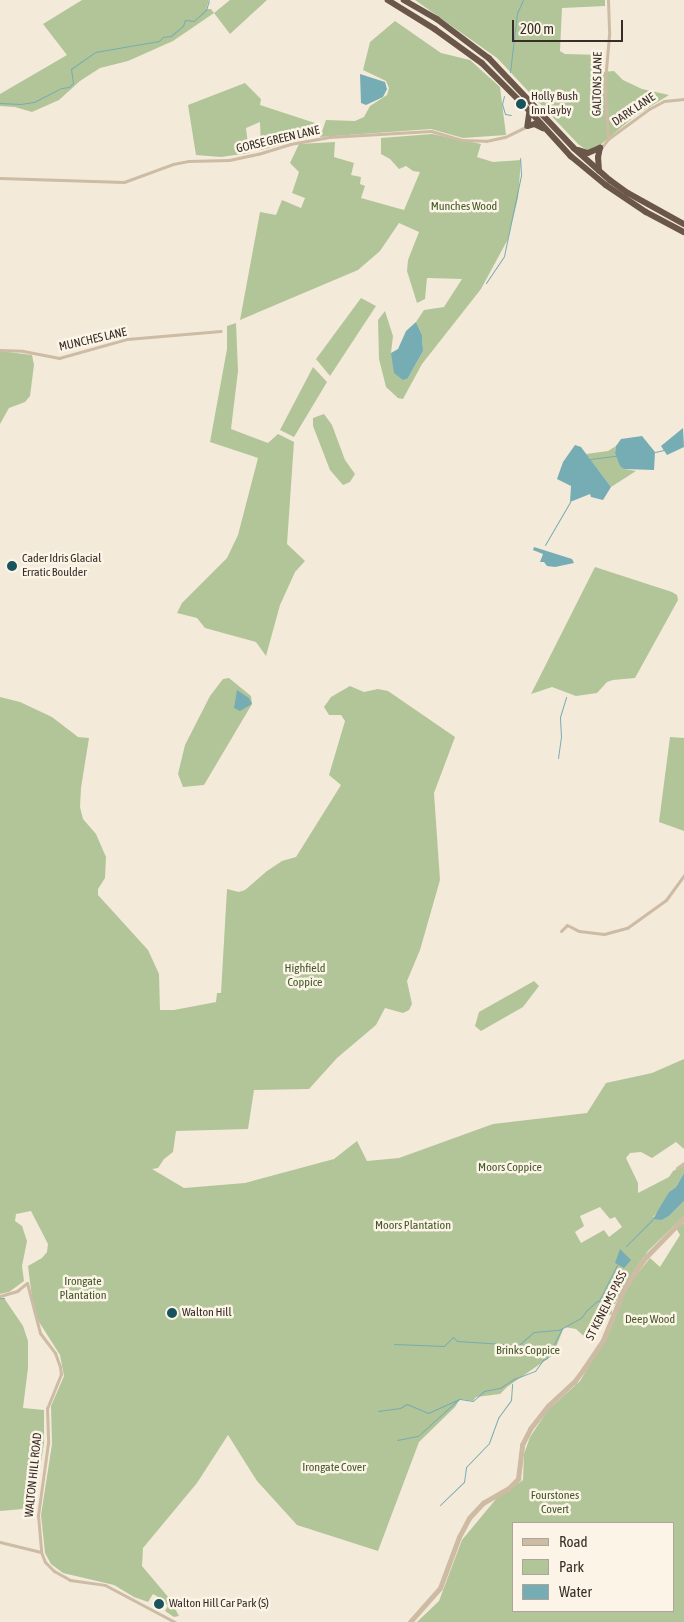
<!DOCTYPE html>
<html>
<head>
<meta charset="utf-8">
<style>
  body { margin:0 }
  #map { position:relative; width:684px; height:1622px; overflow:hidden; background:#f4eada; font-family:"Asap Condensed",sans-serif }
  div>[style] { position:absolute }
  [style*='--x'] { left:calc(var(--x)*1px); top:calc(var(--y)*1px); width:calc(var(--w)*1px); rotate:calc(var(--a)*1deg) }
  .green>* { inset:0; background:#b2c598 }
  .water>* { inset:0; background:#76acb4 }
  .stream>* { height:1px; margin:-0.5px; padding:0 0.5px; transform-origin:0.5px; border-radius:0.5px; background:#76acb4 }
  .minor>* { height:3px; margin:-1.5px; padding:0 1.5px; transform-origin:1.5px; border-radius:1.5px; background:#cdbba4 }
  .tertiary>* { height:4.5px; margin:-2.25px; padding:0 2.25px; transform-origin:2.25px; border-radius:2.25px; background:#cdbba4 }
  .trunk>* { height:5.5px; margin:-2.75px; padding:0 2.75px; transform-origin:2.75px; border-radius:2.75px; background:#6b574a }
  .dots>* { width:14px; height:14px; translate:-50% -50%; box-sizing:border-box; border:2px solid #fbf4e7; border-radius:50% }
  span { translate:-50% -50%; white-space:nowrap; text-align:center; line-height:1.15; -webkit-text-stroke:5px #fbf4e7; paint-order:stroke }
  .street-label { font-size:12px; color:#382e27 }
  .poi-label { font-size:12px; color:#382e27 }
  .left { translate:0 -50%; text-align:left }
  .park-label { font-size:12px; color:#435928 }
  .legend { position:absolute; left:512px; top:1522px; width:162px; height:90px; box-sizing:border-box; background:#fbf4e7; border:1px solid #ada59a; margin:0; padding:6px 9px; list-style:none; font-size:15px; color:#382e27 }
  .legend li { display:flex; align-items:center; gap:10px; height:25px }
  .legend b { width:25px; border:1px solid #ada59a }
  .scale { position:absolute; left:512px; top:20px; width:111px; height:22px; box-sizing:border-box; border:2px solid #382e27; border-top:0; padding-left:6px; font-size:15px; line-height:18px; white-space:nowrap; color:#382e27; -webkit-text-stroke:4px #fbf4e7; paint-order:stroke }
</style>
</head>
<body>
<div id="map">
  <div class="green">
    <div style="clip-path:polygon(82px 0,209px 0,206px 9px,211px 9px,214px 13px,230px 0,267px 0,230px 34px,214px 13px,173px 41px,128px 61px,100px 68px,80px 81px,59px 100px,32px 112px,15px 107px,0 106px,0 94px,67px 55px,43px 24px)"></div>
    <div style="clip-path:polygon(415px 0,605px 0,605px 6px,562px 8px,560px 51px,565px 54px,604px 55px,603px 72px,614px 71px,623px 80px,642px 89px,669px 95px,635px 116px,593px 151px,588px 151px,578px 144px,497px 58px)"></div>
    <div style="clip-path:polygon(395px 21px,441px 53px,470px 60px,500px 87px,506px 135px,463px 138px,431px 129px,320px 137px,326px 120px,355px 121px,364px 117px,370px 106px,387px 95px,389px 88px,386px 81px,363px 70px,370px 42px)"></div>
    <div style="clip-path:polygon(245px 83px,261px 99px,260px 105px,318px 124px,312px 137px,261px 150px,260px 122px,246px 128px,249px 153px,221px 157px,196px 155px,188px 105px)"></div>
    <div style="clip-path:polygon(432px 134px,481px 144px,477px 157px,493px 162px,521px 160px,518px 198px,508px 239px,481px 289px,422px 364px,403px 399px,398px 398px,386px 387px,379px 359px,378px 320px,385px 311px,393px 336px,391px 353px,408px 378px,423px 351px,422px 335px,416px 322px,424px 310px,444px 307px,462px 279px,427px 278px,425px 299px,417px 303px,407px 271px,408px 260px,419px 232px,399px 223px,380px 251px,358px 270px,240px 320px,260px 212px,276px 215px,282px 200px,301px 208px,305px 198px,292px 193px,299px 172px,290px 163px,299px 144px,335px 142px,334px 157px,354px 163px,351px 175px,361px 177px,360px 184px,365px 186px,361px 198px,404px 210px,420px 172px,413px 171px,406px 166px,399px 169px,390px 159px,381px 154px,381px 138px)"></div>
    <div style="clip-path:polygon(361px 298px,376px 306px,330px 376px,316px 359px)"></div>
    <div style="clip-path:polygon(236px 323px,238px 371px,231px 429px,268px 443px,278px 434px,294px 442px,287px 544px,305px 561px,295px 572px,280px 605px,266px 656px,256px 642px,205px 628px,197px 618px,177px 613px,182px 603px,227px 558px,238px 535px,258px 458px,210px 442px,227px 349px,227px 326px)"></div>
    <div style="clip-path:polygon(0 351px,32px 355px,34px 365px,30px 396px,25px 402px,9px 408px,0 424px)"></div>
    <div style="clip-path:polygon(313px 367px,327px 382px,294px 437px,280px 430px)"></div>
    <div style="clip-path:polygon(324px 414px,332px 425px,345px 460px,355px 474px,350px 482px,343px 485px,330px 470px,313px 426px,313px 418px)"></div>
    <div style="clip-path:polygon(616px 446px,615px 453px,624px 469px,636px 471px,611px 487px,586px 454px,608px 451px)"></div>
    <div style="clip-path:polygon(595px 567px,672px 592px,677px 595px,678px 600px,635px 678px,613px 680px,607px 682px,597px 693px,576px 696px,552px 687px,531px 694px)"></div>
    <div style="clip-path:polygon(229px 678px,251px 696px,252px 704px,204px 785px,183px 787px,178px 774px,185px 745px,210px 696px,223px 679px)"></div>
    <div style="clip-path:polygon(evenodd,350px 686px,364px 692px,378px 689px,388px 691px,455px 737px,434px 793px,440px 880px,420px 950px,407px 981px,412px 1004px,409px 1010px,403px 1013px,385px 1008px,376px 1025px,337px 1058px,309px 1089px,254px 1090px,248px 1129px,176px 1131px,173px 1152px,164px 1159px,158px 1168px,152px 1169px,184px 1188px,245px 1183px,334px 1159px,357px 1141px,367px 1161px,399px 1158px,493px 1124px,587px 1113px,606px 1083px,652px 1073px,684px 1059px,684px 1149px,676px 1142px,652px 1158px,641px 1152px,630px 1153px,626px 1158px,638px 1183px,638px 1193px,669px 1177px,673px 1171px,684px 1165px,684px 1173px,676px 1187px,669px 1192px,661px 1208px,653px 1217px,662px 1220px,669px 1216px,684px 1201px,684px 1216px,648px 1251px,633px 1272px,615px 1304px,611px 1304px,612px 1314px,603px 1317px,589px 1341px,576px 1329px,564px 1327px,553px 1355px,507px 1387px,500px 1394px,476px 1397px,473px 1401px,460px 1399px,455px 1407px,419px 1442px,378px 1551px,297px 1525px,257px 1481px,228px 1435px,197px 1483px,143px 1548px,142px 1566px,169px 1598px,179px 1616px,174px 1617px,165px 1611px,168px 1606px,162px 1599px,153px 1594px,148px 1602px,134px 1597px,114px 1585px,63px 1573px,51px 1564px,45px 1553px,41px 1515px,52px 1444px,51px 1406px,64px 1376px,60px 1355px,34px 1314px,28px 1266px,42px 1258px,47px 1252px,48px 1244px,31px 1211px,16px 1214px,15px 1221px,22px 1226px,27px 1241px,22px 1266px,24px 1281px,9px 1292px,0 1294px,0 697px,20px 702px,52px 717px,78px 737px,89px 738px,81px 788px,80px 807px,83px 819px,96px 834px,106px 857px,105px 878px,98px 889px,98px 895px,148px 950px,159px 974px,160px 1010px,174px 1010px,216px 1002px,217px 993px,221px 993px,227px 889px,239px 892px,245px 890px,267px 871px,282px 861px,296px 857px,341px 785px,329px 775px,345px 721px,341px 715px,329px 715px,324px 707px,331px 697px,350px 686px,600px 1207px,610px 1219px,615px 1217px,622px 1227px,609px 1237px,604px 1230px,581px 1243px,575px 1232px,584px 1226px,580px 1216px,600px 1207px)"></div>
    <div style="clip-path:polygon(670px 737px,684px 738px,684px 831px,659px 822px)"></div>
    <div style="clip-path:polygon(534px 981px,539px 986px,523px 1007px,481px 1031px,475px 1026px,479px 1012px)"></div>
    <div style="clip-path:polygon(evenodd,684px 1223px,684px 1622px,417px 1622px,439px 1601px,462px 1540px,496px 1499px,523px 1480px,524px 1454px,530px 1437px,548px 1410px,580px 1381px,609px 1333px,625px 1293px,634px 1278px,650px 1258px,660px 1267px,680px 1235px,676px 1228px,684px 1223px,513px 1523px,673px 1523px,673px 1611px,513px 1611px,513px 1523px)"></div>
    <div style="clip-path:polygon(4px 1298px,23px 1326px,28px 1341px,28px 1368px,23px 1408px,44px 1410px,44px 1443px,34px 1508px,0 1511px,0 1299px)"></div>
  </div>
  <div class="water">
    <div style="clip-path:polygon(360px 74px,385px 82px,387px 89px,383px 97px,366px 105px,361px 103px)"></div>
    <div style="clip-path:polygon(416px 322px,422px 335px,423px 351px,408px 378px,403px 380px,394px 373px,391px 353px,398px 349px,406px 331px)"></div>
    <div style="clip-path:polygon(683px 428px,684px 447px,667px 455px,661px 446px)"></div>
    <div style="clip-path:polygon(642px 436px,655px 452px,654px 470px,624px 469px,620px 466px,615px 453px,616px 446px,621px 439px)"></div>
    <div style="clip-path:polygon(575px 445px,581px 447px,611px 487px,603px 500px,591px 497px,590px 494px,570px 502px,571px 486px,557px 479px,563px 462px)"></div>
    <div style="clip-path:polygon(534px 547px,572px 559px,574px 563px,555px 567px,547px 566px,544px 562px,540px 562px,543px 554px,533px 550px)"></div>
    <div style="clip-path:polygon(237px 690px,249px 698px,252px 704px,240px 711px,234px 708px)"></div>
    <div style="clip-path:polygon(684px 1173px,684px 1201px,669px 1216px,662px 1220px,653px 1219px,669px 1192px,676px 1187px)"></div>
    <div style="clip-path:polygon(620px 1249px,631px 1260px,624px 1268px,615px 1263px)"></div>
  </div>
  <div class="stream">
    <div style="--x:510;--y:72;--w:59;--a:-83.2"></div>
    <div style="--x:517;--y:13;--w:14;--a:-65"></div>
    <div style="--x:504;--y:96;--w:8;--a:104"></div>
    <div style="--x:502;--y:104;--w:10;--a:73"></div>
    <div style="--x:505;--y:114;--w:6;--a:9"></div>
    <div style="--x:0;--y:103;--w:20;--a:3"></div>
    <div style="--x:20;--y:104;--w:14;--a:-8"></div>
    <div style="--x:34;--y:102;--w:31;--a:-27"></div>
    <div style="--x:62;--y:88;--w:7;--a:-8"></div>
    <div style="--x:69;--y:87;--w:6;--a:-45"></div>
    <div style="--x:73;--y:83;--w:14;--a:-98"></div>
    <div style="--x:71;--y:69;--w:29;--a:-35"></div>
    <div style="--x:95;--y:52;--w:65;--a:-9.8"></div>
    <div style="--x:159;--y:41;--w:6;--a:-45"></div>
    <div style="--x:163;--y:37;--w:8;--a:-7"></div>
    <div style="--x:171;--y:36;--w:16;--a:-40"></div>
    <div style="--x:183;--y:26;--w:6;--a:-72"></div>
    <div style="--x:185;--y:20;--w:9;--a:6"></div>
    <div style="--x:194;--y:21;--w:16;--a:-43"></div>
    <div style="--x:206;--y:10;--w:10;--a:-73"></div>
    <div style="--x:486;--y:283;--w:32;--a:-56"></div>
    <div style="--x:504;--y:256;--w:83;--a:-78.1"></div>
    <div style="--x:521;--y:175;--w:17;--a:-93"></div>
    <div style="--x:655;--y:452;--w:9;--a:-13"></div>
    <div style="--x:590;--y:459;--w:26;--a:-7"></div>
    <div style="--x:545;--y:545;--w:50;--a:-59.8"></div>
    <div style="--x:558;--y:758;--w:21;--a:-82"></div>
    <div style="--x:561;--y:737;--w:20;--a:-93"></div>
    <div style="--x:560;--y:717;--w:21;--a:-73"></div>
    <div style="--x:626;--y:1246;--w:38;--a:-45"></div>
    <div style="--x:0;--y:1298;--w:4;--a:0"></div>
    <div style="--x:394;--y:1344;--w:50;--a:2.3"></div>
    <div style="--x:444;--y:1346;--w:13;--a:-45"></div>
    <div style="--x:453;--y:1337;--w:6;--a:45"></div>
    <div style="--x:457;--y:1341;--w:47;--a:3.7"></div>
    <div style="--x:504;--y:1344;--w:11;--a:41"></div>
    <div style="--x:512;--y:1351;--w:29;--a:-41"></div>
    <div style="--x:534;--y:1332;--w:25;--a:-5"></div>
    <div style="--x:559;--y:1330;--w:25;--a:-29"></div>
    <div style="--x:581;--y:1318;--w:9;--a:-54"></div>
    <div style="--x:586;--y:1311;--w:15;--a:-42"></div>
    <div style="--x:597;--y:1301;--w:2;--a:0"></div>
    <div style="--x:599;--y:1301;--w:40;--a:-63.4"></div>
    <div style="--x:378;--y:1411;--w:22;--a:-8"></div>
    <div style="--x:400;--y:1408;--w:8;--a:-30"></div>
    <div style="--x:407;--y:1404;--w:23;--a:23"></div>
    <div style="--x:428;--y:1413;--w:35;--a:-24"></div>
    <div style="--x:460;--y:1399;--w:13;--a:9"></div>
    <div style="--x:473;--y:1401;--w:15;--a:-42"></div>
    <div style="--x:484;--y:1391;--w:16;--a:-11"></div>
    <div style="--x:500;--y:1388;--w:17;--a:-33"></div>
    <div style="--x:514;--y:1379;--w:22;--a:-21"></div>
    <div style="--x:535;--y:1371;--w:14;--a:-54"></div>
    <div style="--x:543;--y:1360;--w:4;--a:-27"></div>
    <div style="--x:547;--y:1358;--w:33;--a:-63"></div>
    <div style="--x:397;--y:1440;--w:21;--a:-11"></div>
    <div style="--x:418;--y:1436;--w:55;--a:-42.1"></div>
    <div style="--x:440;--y:1505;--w:33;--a:-44"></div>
    <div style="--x:464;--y:1482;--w:15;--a:-82"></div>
    <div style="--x:466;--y:1467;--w:33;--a:-46"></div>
    <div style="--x:489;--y:1443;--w:27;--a:-70"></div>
    <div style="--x:498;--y:1418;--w:22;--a:-54"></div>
    <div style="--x:511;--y:1400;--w:16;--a:-86"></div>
  </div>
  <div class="minor">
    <div style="--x:608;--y:0;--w:35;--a:88"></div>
    <div style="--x:609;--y:35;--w:47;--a:94.9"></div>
    <div style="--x:605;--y:82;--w:57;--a:87"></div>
    <div style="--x:601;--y:148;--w:11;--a:-52"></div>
    <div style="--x:608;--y:139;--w:51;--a:-36.2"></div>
    <div style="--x:649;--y:109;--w:17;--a:-28"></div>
    <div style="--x:664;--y:101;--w:20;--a:-6"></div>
    <div style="--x:0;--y:178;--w:124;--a:1.8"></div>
    <div style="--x:124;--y:182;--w:52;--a:-20.2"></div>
    <div style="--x:173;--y:164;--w:15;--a:-11"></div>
    <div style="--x:188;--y:161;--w:41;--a:-1.4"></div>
    <div style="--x:229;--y:160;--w:30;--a:-12"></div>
    <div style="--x:258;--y:154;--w:34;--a:-17"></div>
    <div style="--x:290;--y:144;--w:40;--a:-10"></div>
    <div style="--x:329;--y:137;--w:102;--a:-3.4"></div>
    <div style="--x:431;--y:131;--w:32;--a:16"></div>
    <div style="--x:462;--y:140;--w:24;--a:2"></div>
    <div style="--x:486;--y:141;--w:19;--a:-12"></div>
    <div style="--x:505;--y:137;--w:25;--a:-26"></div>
    <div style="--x:0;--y:350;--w:23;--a:2"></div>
    <div style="--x:23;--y:351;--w:37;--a:11"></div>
    <div style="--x:59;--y:358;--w:71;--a:-15.6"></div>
    <div style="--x:127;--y:339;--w:94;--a:-4.9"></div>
    <div style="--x:561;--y:931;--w:8;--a:-45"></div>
    <div style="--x:567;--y:925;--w:13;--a:27"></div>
    <div style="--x:579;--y:931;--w:25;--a:7"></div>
    <div style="--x:604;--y:934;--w:24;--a:-15"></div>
    <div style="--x:627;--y:928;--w:48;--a:-35.7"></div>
    <div style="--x:666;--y:900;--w:31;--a:-54"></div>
    <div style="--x:677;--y:1168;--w:9;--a:-36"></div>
    <div style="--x:0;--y:1296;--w:18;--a:-16"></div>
    <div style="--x:17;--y:1291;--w:13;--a:-39"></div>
    <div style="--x:27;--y:1283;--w:52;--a:75.4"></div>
    <div style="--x:40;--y:1333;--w:25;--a:53"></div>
    <div style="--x:55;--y:1353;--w:15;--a:70"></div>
    <div style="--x:60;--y:1367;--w:7;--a:82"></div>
    <div style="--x:61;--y:1374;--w:37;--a:112"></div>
    <div style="--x:47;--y:1408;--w:35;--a:88"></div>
    <div style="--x:48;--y:1443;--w:73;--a:97.9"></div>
    <div style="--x:38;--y:1515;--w:37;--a:85"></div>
    <div style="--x:41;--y:1552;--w:11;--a:68"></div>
    <div style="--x:45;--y:1562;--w:13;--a:45"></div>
    <div style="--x:54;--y:1571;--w:18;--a:29"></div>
    <div style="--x:70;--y:1580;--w:35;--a:8"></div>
    <div style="--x:105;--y:1585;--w:79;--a:27.9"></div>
    <div style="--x:0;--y:1542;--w:42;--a:13.7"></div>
  </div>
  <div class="tertiary">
    <div style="--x:410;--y:1622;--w:45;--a:-48.6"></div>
    <div style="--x:440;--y:1588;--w:54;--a:-69.6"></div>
    <div style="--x:459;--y:1537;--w:21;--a:-62"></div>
    <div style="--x:469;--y:1518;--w:21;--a:-47"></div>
    <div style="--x:483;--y:1503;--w:30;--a:-30"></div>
    <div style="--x:509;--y:1488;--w:13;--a:-45"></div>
    <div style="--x:518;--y:1479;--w:34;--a:-83"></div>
    <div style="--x:522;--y:1445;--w:18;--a:-63"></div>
    <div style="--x:530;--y:1429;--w:29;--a:-52"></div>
    <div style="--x:548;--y:1406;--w:35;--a:-43"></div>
    <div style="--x:574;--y:1382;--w:15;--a:-53"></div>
    <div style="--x:583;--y:1370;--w:36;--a:-56"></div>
    <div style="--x:603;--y:1340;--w:57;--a:-67.5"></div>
    <div style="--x:625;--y:1287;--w:18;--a:-56"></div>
    <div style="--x:635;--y:1272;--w:19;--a:-54"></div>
    <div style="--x:646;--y:1257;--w:54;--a:-45.7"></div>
  </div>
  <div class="trunk">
    <div style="--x:388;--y:0;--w:55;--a:31.7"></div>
    <div style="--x:435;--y:29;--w:58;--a:35.9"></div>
    <div style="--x:482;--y:63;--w:68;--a:45"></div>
    <div style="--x:530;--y:111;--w:61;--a:47.7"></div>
    <div style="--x:571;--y:156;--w:45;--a:39.6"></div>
    <div style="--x:606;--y:185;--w:48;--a:34"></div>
    <div style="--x:646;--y:212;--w:43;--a:27.8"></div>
    <div style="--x:404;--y:0;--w:38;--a:30"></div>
    <div style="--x:437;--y:19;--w:65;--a:36.9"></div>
    <div style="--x:489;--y:58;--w:124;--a:46.6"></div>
    <div style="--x:574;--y:148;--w:48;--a:41.6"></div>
    <div style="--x:610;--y:180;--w:22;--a:36"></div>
    <div style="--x:628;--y:193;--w:64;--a:29"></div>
    <div style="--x:530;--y:111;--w:15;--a:98"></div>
    <div style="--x:528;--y:126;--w:7;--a:-16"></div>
    <div style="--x:535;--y:124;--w:9;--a:27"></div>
    <div style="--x:578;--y:150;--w:10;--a:17"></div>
    <div style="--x:588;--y:153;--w:13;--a:-23"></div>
    <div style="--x:599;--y:171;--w:13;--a:-94"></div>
    <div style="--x:598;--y:158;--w:10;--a:-79"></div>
  </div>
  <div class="dots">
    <div style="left:521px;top:104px;background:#18535e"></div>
    <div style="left:12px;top:566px;background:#18535e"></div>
    <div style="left:172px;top:1313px;background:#18535e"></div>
    <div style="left:159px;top:1604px;background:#18535e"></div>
  </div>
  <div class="street-label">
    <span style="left:598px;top:84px;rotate:-89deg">GALTONS LANE</span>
    <span style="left:634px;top:110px;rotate:-34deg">DARK LANE</span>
    <span style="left:278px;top:140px;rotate:-13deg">GORSE GREEN LANE</span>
    <span style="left:93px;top:340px;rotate:-13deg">MUNCHES LANE</span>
    <span style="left:607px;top:1306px;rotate:-63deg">ST KENELMS PASS</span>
    <span style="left:34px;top:1475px;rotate:-84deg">WALTON HILL ROAD</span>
  </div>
  <div class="poi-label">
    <span class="left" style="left:531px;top:104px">Holly Bush<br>Inn layby</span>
    <span class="left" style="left:22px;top:566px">Cader Idris Glacial<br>Erratic Boulder</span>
    <span class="left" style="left:182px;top:1313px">Walton Hill</span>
    <span class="left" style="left:169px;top:1604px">Walton Hill Car Park (S)</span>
  </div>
  <div class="park-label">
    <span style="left:464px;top:207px">Munches Wood</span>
    <span style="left:305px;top:976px">Highfield<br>Coppice</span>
    <span style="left:510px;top:1168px">Moors Coppice</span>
    <span style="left:413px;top:1226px">Moors Plantation</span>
    <span style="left:83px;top:1289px">Irongate<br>Plantation</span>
    <span style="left:650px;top:1320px">Deep Wood</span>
    <span style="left:528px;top:1351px">Brinks Coppice</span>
    <span style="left:334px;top:1468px">Irongate Cover</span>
    <span style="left:555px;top:1503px">Fourstones<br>Covert</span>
  </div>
  <ul class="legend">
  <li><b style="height:6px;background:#cdbba4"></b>Road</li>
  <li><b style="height:14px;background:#b2c598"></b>Park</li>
  <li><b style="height:14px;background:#76acb4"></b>Water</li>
  </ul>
  <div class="scale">200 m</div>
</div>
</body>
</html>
